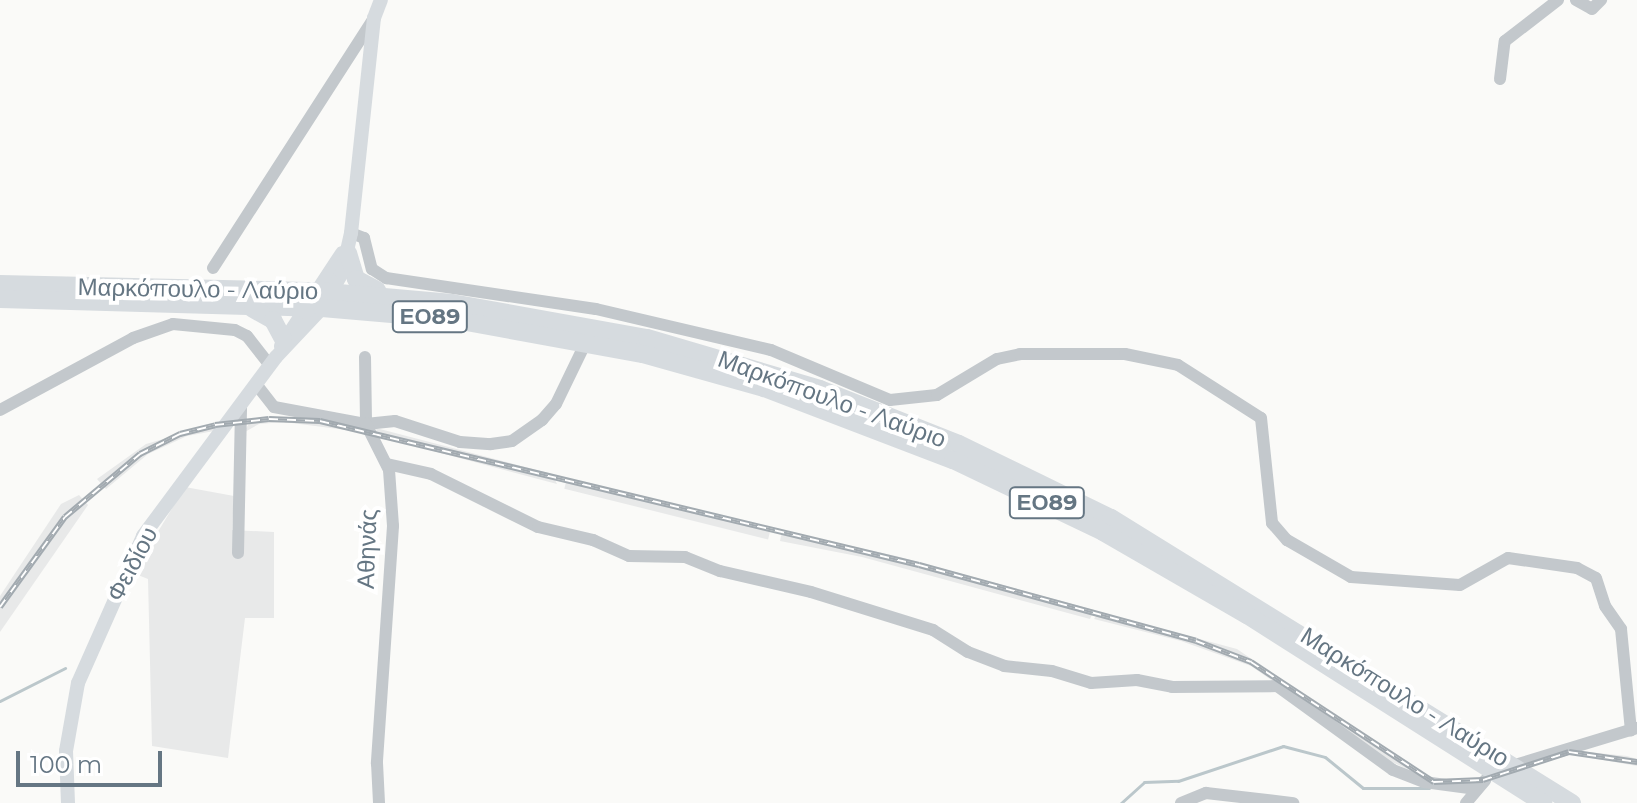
<!DOCTYPE html>
<html>
<head>
<meta charset="utf-8">
<style>
  body { margin:0 }
  #map { position:relative; width:1637px; height:803px; overflow:hidden; background:#fafaf8; font-family:Montserrat,sans-serif }
  div>[style] { position:absolute }
  [style*='--x'] { left:calc(var(--x)*1px); top:calc(var(--y)*1px); width:calc(var(--w)*1px); rotate:calc(var(--a)*1deg) }
  .built>* { inset:0; background:#e8e9e9; transform-origin:0 0 }
  .stream>* { height:3px; margin:-1.5px; padding:0 1.5px; transform-origin:1.5px; border-radius:1.5px; background:#bbc7cb }
  .minor>* { height:12px; margin:-6px; padding:0 6px; transform-origin:6px; border-radius:6px; background:#c3c8cc }
  .major>* { height:14px; margin:-7px; padding:0 7px; transform-origin:7px; border-radius:7px; background:#d6dbdf }
  .highway>* { height:18px; margin:-9px; padding:0 9px; transform-origin:9px; border-radius:9px; background:#d6dbdf }
  .rail>* { height:6px; margin-top:-3px; transform-origin:0; background:repeating-linear-gradient(90deg,#fff 0 9px,#a2aab0 0 18px); box-sizing:border-box; border-block:2px solid #a2aab0 }
  span { translate:-50% -50%; white-space:nowrap; text-align:center; line-height:1.15; -webkit-text-stroke:8px #fff; paint-order:stroke }
  .shield-label span { padding:2px 6px; background:#fff; border:2px solid; border-radius:6px; -webkit-text-stroke-width:0 }
  .shield-label { font-size:22px; color:#657683; font-weight:700 }
  .street-label { font-size:24px; color:#657683 }
  .scale { position:absolute; left:16px; top:751px; width:146px; height:36px; box-sizing:border-box; border:4px solid #657683; border-top:0; padding-left:10px; font-size:24px; line-height:28px; white-space:nowrap; color:#657683; -webkit-text-stroke:6px #fff; paint-order:stroke }
</style>
</head>
<body>
<div id="map">
  <div class="built">
    <div style="clip-path:polygon(271px 417px,355px 426px,362px 432px,284px 422px,259px 424px,243px 433px,252px 419px)"></div>
    <div style="clip-path:polygon(219px 423px,214px 431px,187px 436px,148px 454px,106px 489px,97px 479px,146px 444px)"></div>
    <div style="clip-path:polygon(376px 428px,552px 474px,557px 484px,377px 436px)"></div>
    <div style="left:567px;top:478px;width:210px;height:11px;rotate:14deg"></div>
    <div style="clip-path:polygon(185px 487px,234px 496px,232px 530px,274px 532px,274px 618px,245px 618px,228px 758px,152px 746px,148px 579px,133px 573px)"></div>
    <div style="clip-path:polygon(79px 495px,88px 505px,0 632px,0 596px,61px 504px)"></div>
    <div style="clip-path:polygon(782px 531px,896px 556px,1094px 610px,1090px 619px,862px 557px,780px 541px)"></div>
    <div style="clip-path:polygon(1099px 612px,1237px 649px,1421px 775px,1385px 759px,1251px 666px,1181px 641px,1094px 619px)"></div>
    <div style="clip-path:polygon(1579px 751px,1627px 756px,1637px 759px,1637px 766px,1569px 754px)"></div>
  </div>
  <div class="stream">
    <div style="--x:0;--y:701;--w:73;--a:-26.9"></div>
    <div style="--x:1121;--y:803;--w:31;--a:-42"></div>
    <div style="--x:1144;--y:782;--w:34;--a:-2"></div>
    <div style="--x:1178;--y:781;--w:111;--a:-18.4"></div>
    <div style="--x:1283;--y:746;--w:43;--a:14.7"></div>
    <div style="--x:1325;--y:757;--w:49;--a:39.2"></div>
    <div style="--x:1363;--y:788;--w:66;--a:0"></div>
  </div>
  <div class="minor">
    <div style="--x:1576;--y:0;--w:18;--a:29"></div>
    <div style="--x:1592;--y:9;--w:13;--a:-45"></div>
    <div style="--x:1500;--y:79;--w:38;--a:-83"></div>
    <div style="--x:1505;--y:41;--w:67;--a:-37.7"></div>
    <div style="--x:351;--y:233;--w:14;--a:21"></div>
    <div style="--x:364;--y:238;--w:32;--a:76"></div>
    <div style="--x:372;--y:269;--w:17;--a:33"></div>
    <div style="--x:386;--y:278;--w:212;--a:8.4"></div>
    <div style="--x:596;--y:309;--w:180;--a:13.2"></div>
    <div style="--x:771;--y:350;--w:129;--a:22.8"></div>
    <div style="--x:890;--y:400;--w:47;--a:-6.1"></div>
    <div style="--x:937;--y:395;--w:70;--a:-31"></div>
    <div style="--x:997;--y:359;--w:24;--a:-12"></div>
    <div style="--x:1020;--y:354;--w:105;--a:0"></div>
    <div style="--x:1125;--y:354;--w:54;--a:11.7"></div>
    <div style="--x:1178;--y:365;--w:98;--a:32.6"></div>
    <div style="--x:1261;--y:418;--w:106;--a:84"></div>
    <div style="--x:1272;--y:523;--w:23;--a:49"></div>
    <div style="--x:1287;--y:540;--w:74;--a:30"></div>
    <div style="--x:1351;--y:577;--w:109;--a:4.2"></div>
    <div style="--x:1460;--y:585;--w:55;--a:-29.4"></div>
    <div style="--x:1508;--y:558;--w:70;--a:8.2"></div>
    <div style="--x:1577;--y:568;--w:21;--a:28"></div>
    <div style="--x:1596;--y:578;--w:29;--a:72"></div>
    <div style="--x:1605;--y:606;--w:28;--a:55"></div>
    <div style="--x:1621;--y:629;--w:102;--a:84.4"></div>
    <div style="--x:213;--y:268;--w:297;--a:-57.2"></div>
    <div style="--x:365;--y:357;--w:67;--a:89.1"></div>
    <div style="--x:366;--y:424;--w:29;--a:-6"></div>
    <div style="--x:395;--y:421;--w:68;--a:17.9"></div>
    <div style="--x:460;--y:442;--w:31;--a:4"></div>
    <div style="--x:491;--y:444;--w:21;--a:-8"></div>
    <div style="--x:512;--y:441;--w:37;--a:-35"></div>
    <div style="--x:542;--y:420;--w:21;--a:-49"></div>
    <div style="--x:556;--y:404;--w:69;--a:-64.2"></div>
    <div style="--x:256;--y:384;--w:29;--a:52"></div>
    <div style="--x:274;--y:407;--w:94;--a:10.5"></div>
    <div style="--x:366;--y:424;--w:51;--a:63.4"></div>
    <div style="--x:389;--y:470;--w:56;--a:85.9"></div>
    <div style="--x:393;--y:526;--w:238;--a:93.9"></div>
    <div style="--x:377;--y:763;--w:40;--a:87.1"></div>
    <div style="--x:0;--y:410;--w:151;--a:-28.4"></div>
    <div style="--x:133;--y:338;--w:42;--a:-19.3"></div>
    <div style="--x:173;--y:324;--w:62;--a:5.5"></div>
    <div style="--x:235;--y:330;--w:13;--a:27"></div>
    <div style="--x:247;--y:336;--w:37;--a:52"></div>
    <div style="--x:387;--y:464;--w:45;--a:12.8"></div>
    <div style="--x:431;--y:474;--w:119;--a:26.4"></div>
    <div style="--x:538;--y:527;--w:57;--a:13.3"></div>
    <div style="--x:593;--y:540;--w:39;--a:24"></div>
    <div style="--x:629;--y:556;--w:56;--a:1"></div>
    <div style="--x:685;--y:557;--w:38;--a:22"></div>
    <div style="--x:720;--y:571;--w:93;--a:13"></div>
    <div style="--x:811;--y:592;--w:128;--a:17.3"></div>
    <div style="--x:933;--y:630;--w:41;--a:32.2"></div>
    <div style="--x:968;--y:652;--w:39;--a:21"></div>
    <div style="--x:1004;--y:666;--w:48;--a:5.9"></div>
    <div style="--x:1052;--y:671;--w:41;--a:17.1"></div>
    <div style="--x:1091;--y:683;--w:46;--a:-3.7"></div>
    <div style="--x:1137;--y:680;--w:36;--a:11"></div>
    <div style="--x:1172;--y:687;--w:105;--a:-0.5"></div>
    <div style="--x:1277;--y:686;--w:143;--a:35.9"></div>
    <div style="--x:1393;--y:770;--w:33;--a:21"></div>
    <div style="--x:1424;--y:782;--w:51;--a:7.8"></div>
    <div style="--x:238;--y:553;--w:149;--a:-88.8"></div>
    <div style="--x:1515;--y:765;--w:127;--a:-16.9"></div>
    <div style="--x:1181;--y:803;--w:27;--a:-22"></div>
    <div style="--x:1206;--y:793;--w:88;--a:6.6"></div>
    <div style="--x:1466;--y:803;--w:30;--a:-50"></div>
  </div>
  <div class="major">
    <div style="--x:281;--y:346;--w:111;--a:-56.7"></div>
    <div style="--x:68;--y:803;--w:52;--a:-92.2"></div>
    <div style="--x:66;--y:751;--w:69;--a:-80"></div>
    <div style="--x:78;--y:683;--w:161;--a:-66.1"></div>
    <div style="--x:143;--y:536;--w:223;--a:-53.4"></div>
    <div style="--x:276;--y:357;--w:67;--a:-46.8"></div>
    <div style="--x:322;--y:308;--w:40;--a:-60.3"></div>
    <div style="--x:342;--y:273;--w:41;--a:-77.3"></div>
    <div style="--x:351;--y:233;--w:216;--a:-83.9"></div>
    <div style="--x:374;--y:18;--w:19;--a:-69"></div>
  </div>
  <div class="highway">
    <div style="--x:348;--y:253;--w:27;--a:73"></div>
    <div style="--x:356;--y:279;--w:24;--a:28"></div>
    <div style="--x:0;--y:284;--w:316;--a:1.3"></div>
    <div style="--x:316;--y:291;--w:137;--a:5"></div>
    <div style="--x:452;--y:303;--w:198;--a:10.2"></div>
    <div style="--x:647;--y:338;--w:180;--a:16.4"></div>
    <div style="--x:820;--y:389;--w:149;--a:21.6"></div>
    <div style="--x:959;--y:444;--w:169;--a:26"></div>
    <div style="--x:1111;--y:518;--w:542;--a:31.73"></div>
    <div style="--x:0;--y:299;--w:322;--a:1.6"></div>
    <div style="--x:322;--y:308;--w:128;--a:4.9"></div>
    <div style="--x:450;--y:319;--w:196;--a:10.3"></div>
    <div style="--x:643;--y:354;--w:126;--a:15.7"></div>
    <div style="--x:764;--y:388;--w:202;--a:20.9"></div>
    <div style="--x:953;--y:460;--w:166;--a:25.6"></div>
    <div style="--x:1103;--y:532;--w:166;--a:30"></div>
    <div style="--x:1247;--y:615;--w:351;--a:32.4"></div>
    <div style="--x:253;--y:309;--w:23;--a:29"></div>
    <div style="--x:273;--y:320;--w:21;--a:62"></div>
  </div>
  <div class="rail">
    <div style="--x:0;--y:607;--w:111;--a:-54.2"></div>
    <div style="--x:65;--y:517;--w:98;--a:-40"></div>
    <div style="--x:140;--y:454;--w:45;--a:-26.6"></div>
    <div style="--x:180;--y:434;--w:36;--a:-14"></div>
    <div style="--x:215;--y:425;--w:54;--a:-6.3"></div>
    <div style="--x:269;--y:419;--w:51;--a:2.2"></div>
    <div style="--x:320;--y:421;--w:616;--a:13.52"></div>
    <div style="--x:919;--y:565;--w:287;--a:15.3"></div>
    <div style="--x:1196;--y:641;--w:59;--a:20.9"></div>
    <div style="--x:1251;--y:662;--w:219;--a:33.3"></div>
    <div style="--x:1434;--y:782;--w:49;--a:-2.3"></div>
    <div style="--x:1483;--y:780;--w:90;--a:-18"></div>
    <div style="--x:1569;--y:752;--w:69;--a:8.4"></div>
  </div>
  <div class="shield-label">
    <span style="left:430px;top:317px">ΕΟ89</span>
    <span style="left:1047px;top:503px">ΕΟ89</span>
  </div>
  <div class="street-label">
    <span style="left:198px;top:289px;rotate:1deg">Μαρκόπουλο - Λαύριο</span>
    <span style="left:832px;top:399px;rotate:20deg">Μαρκόπουλο - Λαύριο</span>
    <span style="left:367px;top:549px;rotate:-88deg">Αθηνάς</span>
    <span style="left:132px;top:564px;rotate:-62deg">Φειδίου</span>
    <span style="left:1405px;top:697px;rotate:32deg">Μαρκόπουλο - Λαύριο</span>
  </div>
  <div class="scale">100 m</div>
</div>
</body>
</html>
